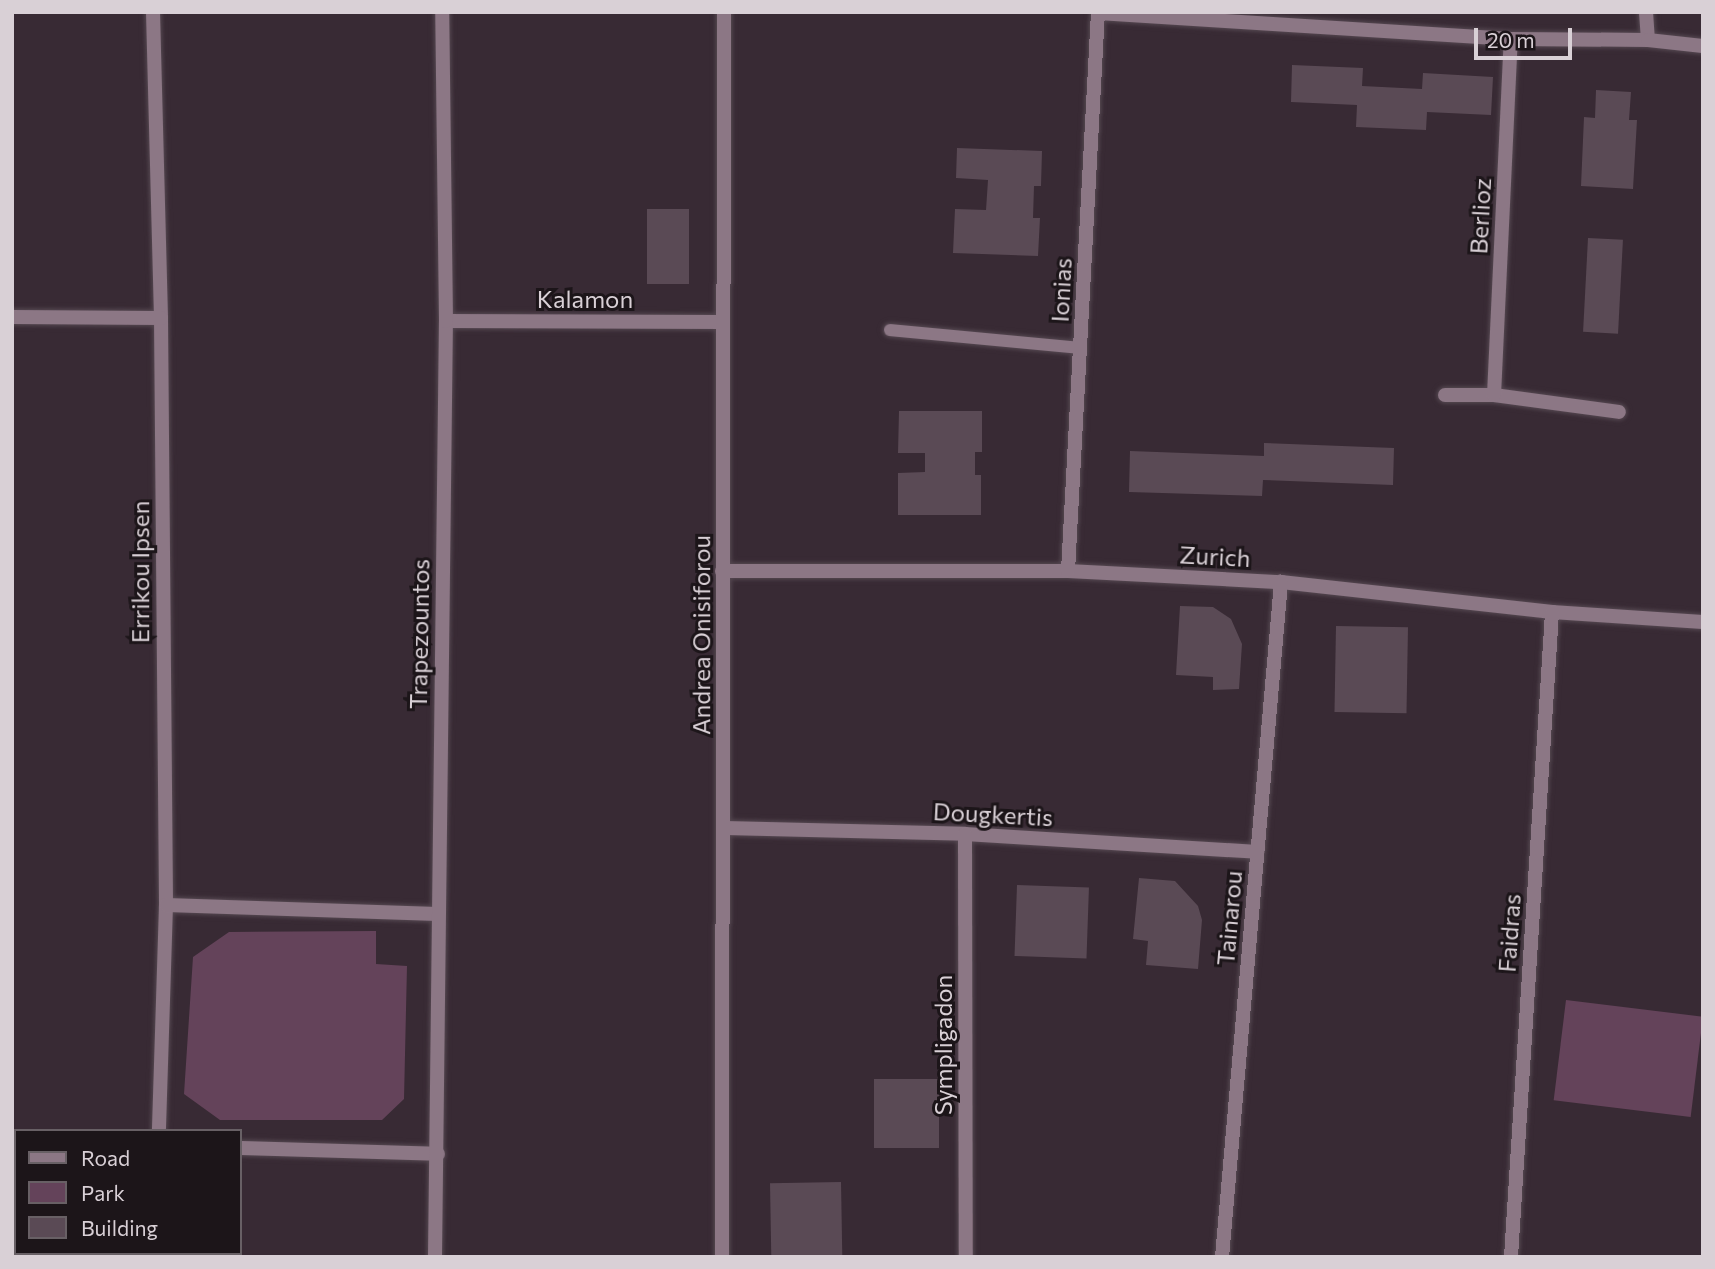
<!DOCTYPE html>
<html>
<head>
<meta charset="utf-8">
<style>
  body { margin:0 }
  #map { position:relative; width:1715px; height:1269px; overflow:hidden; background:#382a34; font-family:Commissioner,sans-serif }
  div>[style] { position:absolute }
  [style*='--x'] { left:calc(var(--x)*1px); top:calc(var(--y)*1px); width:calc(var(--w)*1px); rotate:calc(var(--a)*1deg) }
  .green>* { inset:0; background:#64435a; transform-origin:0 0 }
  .building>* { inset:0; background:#5a4a55; transform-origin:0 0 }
  .roads { filter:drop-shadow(0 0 2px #554851) drop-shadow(0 0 2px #554851) }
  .lane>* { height:12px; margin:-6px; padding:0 6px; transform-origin:6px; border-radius:6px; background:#8c7785 }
  .street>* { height:14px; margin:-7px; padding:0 7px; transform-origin:7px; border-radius:7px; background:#8c7785 }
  span { translate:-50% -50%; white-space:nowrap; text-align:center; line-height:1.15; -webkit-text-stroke:6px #1c1519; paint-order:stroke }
  .street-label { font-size:24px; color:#d9d0d6 }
  .frame { position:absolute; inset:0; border:14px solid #d9d0d6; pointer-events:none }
  .legend { position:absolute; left:14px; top:1129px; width:228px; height:126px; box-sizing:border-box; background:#1c1519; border:2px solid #686065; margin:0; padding:9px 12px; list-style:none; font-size:21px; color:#d9d0d6 }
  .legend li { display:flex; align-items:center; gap:14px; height:35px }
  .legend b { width:35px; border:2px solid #686065 }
  .scale { position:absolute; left:1474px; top:28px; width:98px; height:32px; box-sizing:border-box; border:4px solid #d9d0d6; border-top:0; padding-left:9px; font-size:21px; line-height:24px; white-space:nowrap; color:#d9d0d6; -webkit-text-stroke:5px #1c1519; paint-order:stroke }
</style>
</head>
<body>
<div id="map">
  <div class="green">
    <div style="clip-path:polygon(376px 931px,376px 964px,407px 966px,404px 1099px,382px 1120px,220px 1120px,184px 1094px,193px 957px,229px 932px)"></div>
    <div style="left:1566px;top:1000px;width:138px;height:101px;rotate:7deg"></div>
  </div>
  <div class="building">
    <div style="clip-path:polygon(1292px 65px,1363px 68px,1362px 86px,1422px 89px,1423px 73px,1493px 77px,1491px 115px,1427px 112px,1426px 130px,1356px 127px,1357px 105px,1291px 102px)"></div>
    <div style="clip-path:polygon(1596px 90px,1631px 92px,1629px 120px,1637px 120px,1633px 189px,1581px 186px,1584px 117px,1595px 118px)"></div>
    <div style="clip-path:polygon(957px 148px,1042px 151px,1041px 186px,1034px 186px,1033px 218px,1040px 218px,1038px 256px,953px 253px,955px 209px,986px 210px,988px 180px,956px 178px)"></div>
    <div style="left:647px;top:209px;width:42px;height:75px"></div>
    <div style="left:1588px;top:238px;width:35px;height:94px;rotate:3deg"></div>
    <div style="clip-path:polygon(899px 411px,982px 411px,982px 452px,975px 452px,975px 475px,981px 475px,981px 515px,898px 515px,898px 473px,925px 472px,925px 453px,898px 453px)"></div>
    <div style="clip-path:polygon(1264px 443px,1394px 448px,1393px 485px,1263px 480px,1262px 496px,1129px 492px,1130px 451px,1264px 456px)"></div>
    <div style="clip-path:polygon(1180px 606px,1213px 607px,1231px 619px,1242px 644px,1239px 689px,1213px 690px,1213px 677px,1176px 675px)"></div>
    <div style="left:1336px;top:626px;width:72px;height:86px;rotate:1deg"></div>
    <div style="clip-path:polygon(1139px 878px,1175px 881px,1198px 906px,1202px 920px,1198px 969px,1146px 965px,1148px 941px,1133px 939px)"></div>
    <div style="left:1017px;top:885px;width:72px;height:71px;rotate:2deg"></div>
    <div style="left:939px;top:1079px;width:69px;height:65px;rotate:90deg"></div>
    <div style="left:841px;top:1182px;width:75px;height:71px;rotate:89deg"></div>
  </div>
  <div class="roads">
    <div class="lane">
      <div style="--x:890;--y:330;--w:191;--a:5.4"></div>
    </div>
    <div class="street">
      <div style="--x:153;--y:12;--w:306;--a:88.5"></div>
      <div style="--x:161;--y:318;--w:587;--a:89.51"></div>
      <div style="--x:166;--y:905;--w:226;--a:91.8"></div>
      <div style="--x:1646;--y:12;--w:28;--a:86"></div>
      <div style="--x:1098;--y:13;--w:414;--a:3.6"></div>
      <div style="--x:1511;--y:39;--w:137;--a:0.4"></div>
      <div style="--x:1648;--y:40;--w:55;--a:6.2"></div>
      <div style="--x:12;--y:317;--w:149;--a:0.4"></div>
      <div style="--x:446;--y:321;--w:277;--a:0.2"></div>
      <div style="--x:1445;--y:395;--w:49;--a:0"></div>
      <div style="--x:1494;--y:395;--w:126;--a:7.7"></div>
      <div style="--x:1494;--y:395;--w:356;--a:-87.3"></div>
      <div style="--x:722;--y:571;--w:346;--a:0"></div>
      <div style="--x:1068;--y:571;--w:213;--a:3"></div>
      <div style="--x:1281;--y:582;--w:273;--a:6.3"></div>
      <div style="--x:1552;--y:612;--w:151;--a:3.8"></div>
      <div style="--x:1068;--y:571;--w:560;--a:-86.93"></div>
      <div style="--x:725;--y:828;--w:240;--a:1.4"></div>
      <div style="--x:965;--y:834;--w:293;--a:3.5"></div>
      <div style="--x:965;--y:834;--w:423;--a:89.9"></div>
      <div style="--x:166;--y:905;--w:272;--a:1.9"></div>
      <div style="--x:240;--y:1148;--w:198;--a:1.7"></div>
      <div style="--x:153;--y:1257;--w:4;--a:-90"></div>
      <div style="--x:435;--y:1257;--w:936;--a:-89.33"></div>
      <div style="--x:446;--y:321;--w:309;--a:-90.7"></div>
      <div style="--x:722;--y:1257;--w:1245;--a:-89.91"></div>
      <div style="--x:1222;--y:1257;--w:678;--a:-85"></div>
      <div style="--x:1511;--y:1257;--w:646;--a:-86.36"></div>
    </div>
  </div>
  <div class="street-label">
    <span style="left:1480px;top:216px;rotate:-87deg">Berlioz</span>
    <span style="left:1061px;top:290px;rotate:-87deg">Ionias</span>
    <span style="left:585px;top:299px">Kalamon</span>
    <span style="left:1215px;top:556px;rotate:3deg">Zurich</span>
    <span style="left:140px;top:572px;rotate:-90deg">Errikou Ipsen</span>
    <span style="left:419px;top:634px;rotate:-89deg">Trapezountos</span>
    <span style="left:701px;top:635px;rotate:-90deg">Andrea Onisiforou</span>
    <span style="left:993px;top:814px;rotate:3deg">Dougkertis</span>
    <span style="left:1229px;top:918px;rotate:-85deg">Tainarou</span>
    <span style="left:1509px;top:933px;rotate:-86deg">Faidras</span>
    <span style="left:943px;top:1045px;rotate:-90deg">Sympligadon</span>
  </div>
  <div class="frame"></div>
  <ul class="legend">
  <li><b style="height:9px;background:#8c7785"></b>Road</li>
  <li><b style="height:19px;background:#64435a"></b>Park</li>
  <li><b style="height:19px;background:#5a4a55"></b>Building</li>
  </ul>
  <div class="scale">20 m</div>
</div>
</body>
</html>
